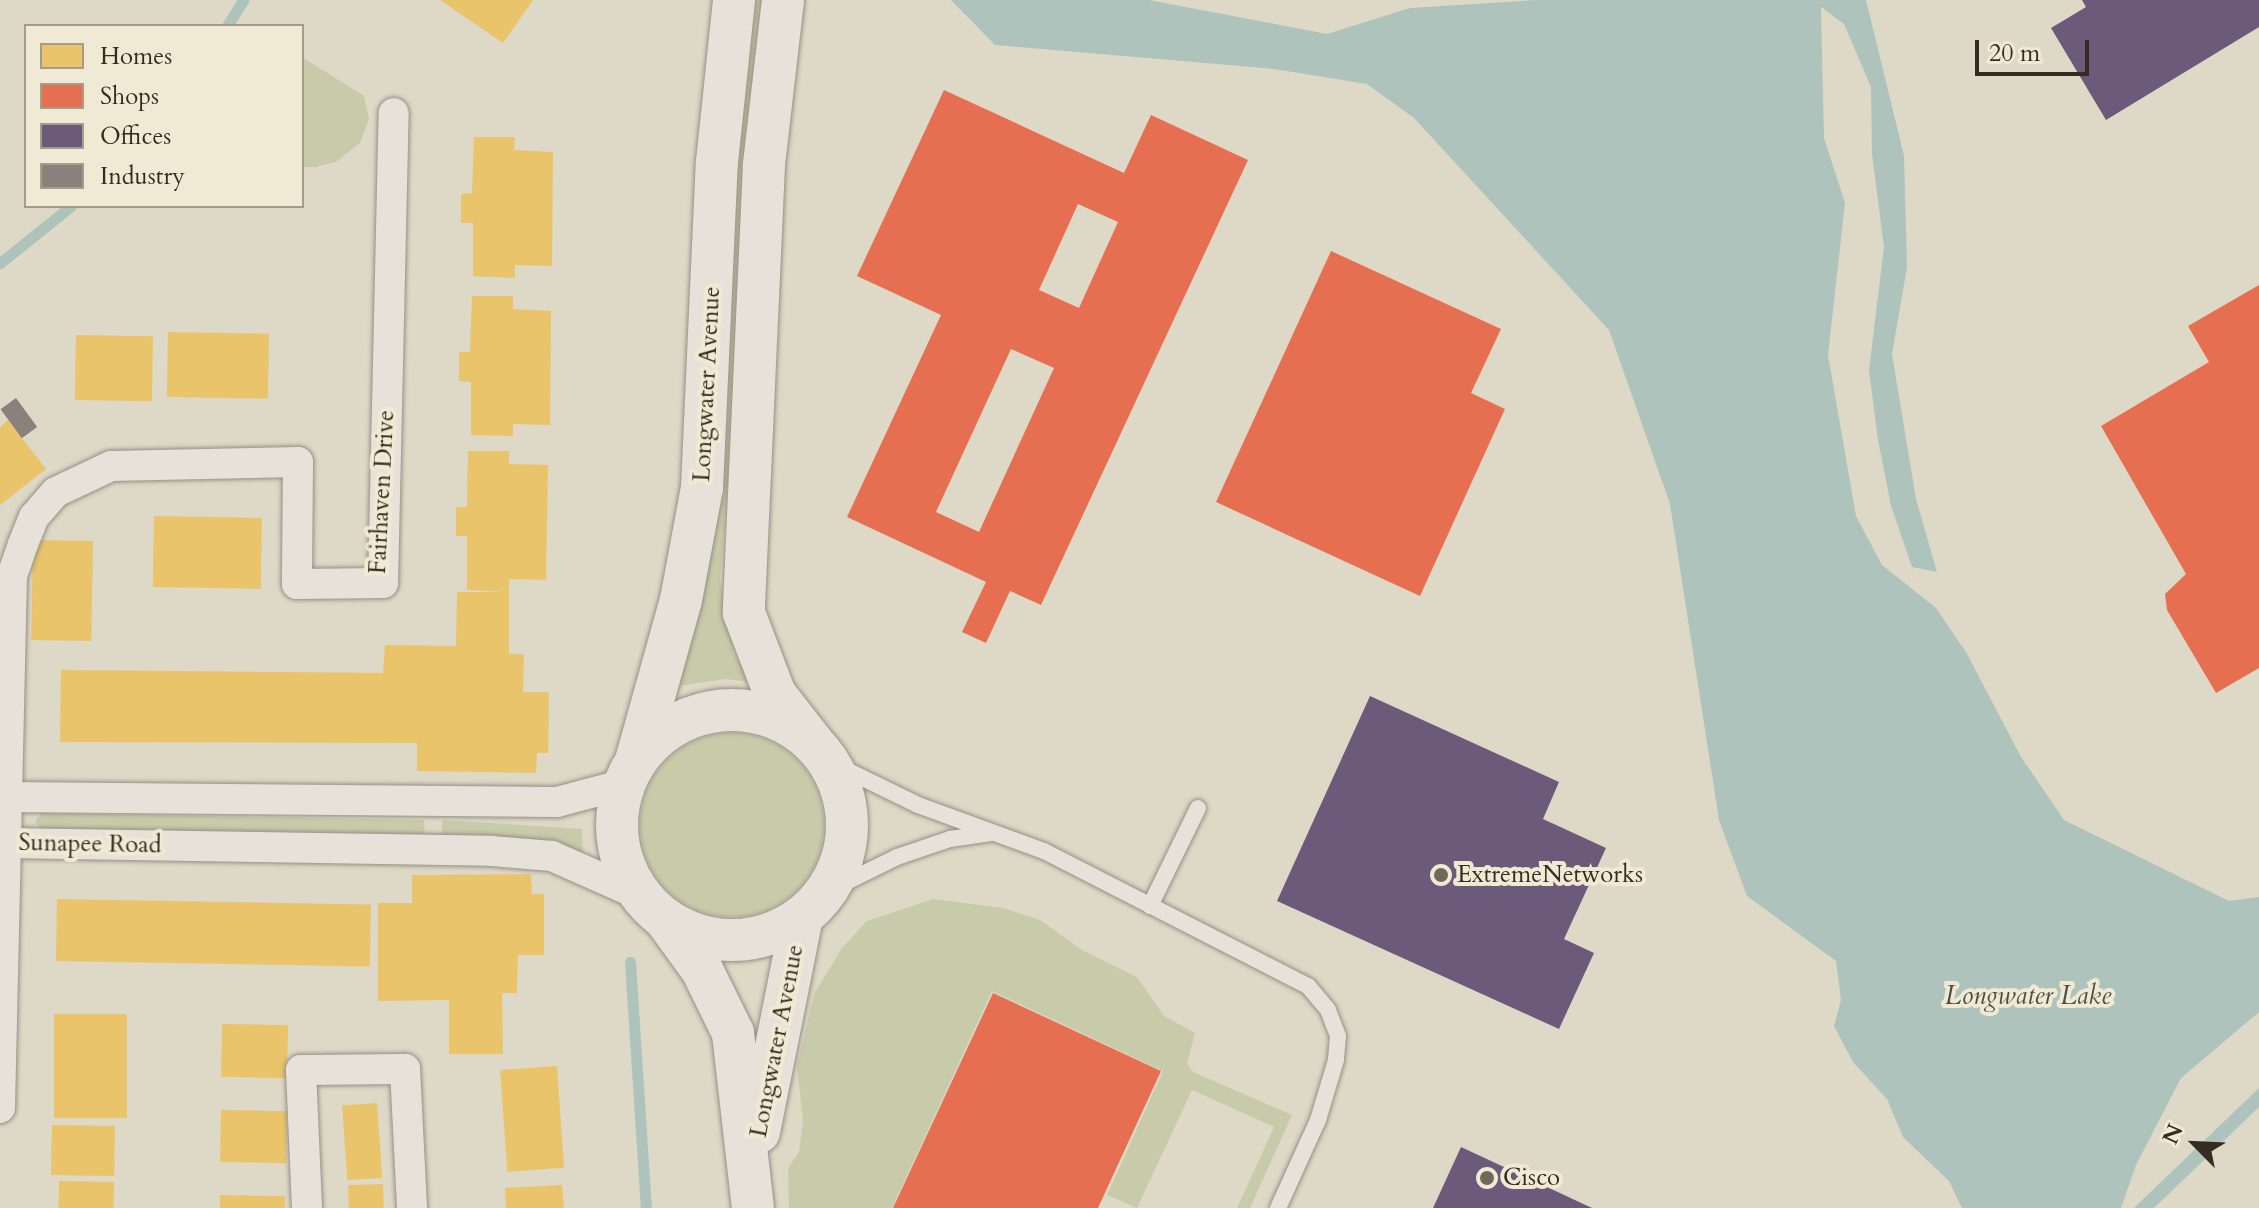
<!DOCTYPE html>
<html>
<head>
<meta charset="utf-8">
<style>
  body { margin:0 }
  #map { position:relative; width:2259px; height:1208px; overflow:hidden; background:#ded8c6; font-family:Cardo,serif }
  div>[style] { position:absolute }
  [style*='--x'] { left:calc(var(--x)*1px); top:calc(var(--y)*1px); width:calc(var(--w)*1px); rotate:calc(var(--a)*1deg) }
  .green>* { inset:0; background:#c8cba9 }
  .round { border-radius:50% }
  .water>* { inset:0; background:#aec3bc }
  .homes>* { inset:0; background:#e9c46a; transform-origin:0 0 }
  .shops>* { inset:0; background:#e76f51 }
  .offices>* { inset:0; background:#6d597a }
  .industry>* { inset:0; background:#8a817c; transform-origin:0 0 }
  .stream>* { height:11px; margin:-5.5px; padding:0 5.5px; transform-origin:5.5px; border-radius:5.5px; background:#aec3bc }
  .roads { filter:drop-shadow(0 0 2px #959085) drop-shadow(0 0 2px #959085) }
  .lane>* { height:16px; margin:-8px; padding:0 8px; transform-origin:8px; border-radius:8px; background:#e6e2d9 }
  .street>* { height:30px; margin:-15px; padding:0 15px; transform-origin:15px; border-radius:15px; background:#e6e2d9 }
  .secondary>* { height:42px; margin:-21px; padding:0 21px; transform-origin:21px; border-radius:21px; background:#e6e2d9 }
  .secondary>.ring { margin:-21px; padding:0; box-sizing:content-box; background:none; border:42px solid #e6e2d9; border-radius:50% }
  .dots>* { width:22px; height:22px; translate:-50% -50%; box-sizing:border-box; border:4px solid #f0e9d3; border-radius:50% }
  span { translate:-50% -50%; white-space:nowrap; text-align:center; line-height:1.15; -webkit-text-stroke:8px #f0e9d3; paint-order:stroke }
  .street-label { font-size:24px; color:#342b21 }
  .poi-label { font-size:24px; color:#342b21 }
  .left { translate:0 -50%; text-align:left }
  .water-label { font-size:26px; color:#4d4f47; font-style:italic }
  .legend { position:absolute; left:24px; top:24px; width:280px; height:184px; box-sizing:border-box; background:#f0e9d3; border:2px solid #a59d8c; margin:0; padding:10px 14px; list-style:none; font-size:24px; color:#342b21 }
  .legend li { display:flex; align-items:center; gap:16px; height:40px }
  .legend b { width:40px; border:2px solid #a59d8c }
  .north { position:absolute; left:2155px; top:1104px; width:80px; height:80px; -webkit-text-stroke:6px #f0e9d3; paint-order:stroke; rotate:294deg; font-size:22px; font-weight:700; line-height:32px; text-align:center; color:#342b21 }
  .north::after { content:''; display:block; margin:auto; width:28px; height:36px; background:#342b21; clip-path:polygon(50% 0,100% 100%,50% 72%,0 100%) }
  .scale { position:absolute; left:1975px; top:40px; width:114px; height:36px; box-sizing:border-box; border:4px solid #342b21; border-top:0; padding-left:10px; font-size:24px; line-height:28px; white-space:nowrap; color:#342b21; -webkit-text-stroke:6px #f0e9d3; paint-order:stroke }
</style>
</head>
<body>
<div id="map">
  <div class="green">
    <div style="clip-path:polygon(746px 0,767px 0,720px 580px,734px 653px,751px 682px,726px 679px,678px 686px,724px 457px)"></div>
    <div style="clip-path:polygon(302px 57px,364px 96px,369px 119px,360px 143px,336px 162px,315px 167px,302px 167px)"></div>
    <div class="round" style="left:640px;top:733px;width:184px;height:184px"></div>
    <div style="clip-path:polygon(42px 813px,424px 820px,425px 838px,42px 830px,35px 821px)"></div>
    <div style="clip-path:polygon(442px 820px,582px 829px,583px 859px,442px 839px)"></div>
    <div style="clip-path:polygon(933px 899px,1003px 908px,1040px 920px,1082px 950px,1137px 977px,1164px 1016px,1195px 1033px,1187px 1063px,1193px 1072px,1292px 1115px,1250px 1208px,1237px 1208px,1274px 1127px,1192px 1090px,1137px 1208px,1107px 1195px,1163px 1071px,992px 991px,892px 1208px,789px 1208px,788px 1168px,799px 1152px,803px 1120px,797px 1067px,814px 994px,842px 948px,867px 921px)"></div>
  </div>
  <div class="water">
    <div style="clip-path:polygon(951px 0,1149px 0,1327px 34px,1410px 8px,1536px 0,1866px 0,1904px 156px,1907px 267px,1892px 354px,1916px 499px,1937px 572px,1912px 567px,1891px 506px,1878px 440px,1869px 370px,1884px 247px,1872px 154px,1871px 87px,1844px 24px,1821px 7px,1824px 138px,1845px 203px,1828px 355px,1856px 516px,1882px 565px,1936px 608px,1966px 652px,2021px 757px,2064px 820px,2229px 901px,2259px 897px,2259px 1012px,2181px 1078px,2136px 1165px,2121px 1208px,1962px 1208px,1949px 1181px,1903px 1137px,1887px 1099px,1853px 1062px,1834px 1026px,1841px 1000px,1836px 961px,1747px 896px,1719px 820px,1670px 504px,1609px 330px,1414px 118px,1367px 84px,1274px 69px,995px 45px)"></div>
    <div style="clip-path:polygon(2259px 1088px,2259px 1107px,2154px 1208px,2134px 1208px)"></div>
  </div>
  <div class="homes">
    <div style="clip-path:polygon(440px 0,533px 0,503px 43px)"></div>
    <div style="clip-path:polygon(474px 137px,515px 137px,514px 150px,553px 152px,552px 266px,515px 265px,515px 278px,473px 276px,473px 223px,461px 223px,461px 194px,472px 193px)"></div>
    <div style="clip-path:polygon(472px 296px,513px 296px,513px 309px,551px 311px,550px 425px,513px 424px,513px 436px,471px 435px,471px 382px,459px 381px,459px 352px,470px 352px)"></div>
    <div style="left:168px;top:332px;width:101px;height:65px;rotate:1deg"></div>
    <div style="left:76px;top:335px;width:77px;height:65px;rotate:1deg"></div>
    <div style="clip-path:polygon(8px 420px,46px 469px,0 505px,0 427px)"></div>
    <div style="clip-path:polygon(468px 451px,509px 451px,509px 464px,548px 465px,546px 580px,509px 579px,509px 654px,524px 654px,523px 692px,549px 692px,548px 753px,537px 753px,536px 773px,417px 771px,417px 743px,60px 742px,61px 670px,383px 673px,385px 645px,456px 646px,457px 592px,505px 592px,467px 590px,467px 536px,456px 536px,456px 507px,467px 507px)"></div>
    <div style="left:154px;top:516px;width:108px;height:71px;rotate:1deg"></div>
    <div style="left:33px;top:540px;width:60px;height:100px;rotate:1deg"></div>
    <div style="clip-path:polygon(531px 874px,532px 894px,544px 894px,544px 955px,518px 955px,517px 993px,502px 993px,503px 1054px,449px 1054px,449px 1000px,378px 1001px,378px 903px,412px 903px,412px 875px)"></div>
    <div style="left:57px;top:899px;width:314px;height:62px;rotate:1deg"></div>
    <div style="left:54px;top:1014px;width:73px;height:104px"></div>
    <div style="left:222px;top:1024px;width:66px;height:53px;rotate:1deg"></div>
    <div style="left:557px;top:1066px;width:102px;height:57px;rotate:86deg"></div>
    <div style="left:377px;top:1103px;width:75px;height:35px;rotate:86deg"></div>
    <div style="left:221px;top:1110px;width:66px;height:52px;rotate:1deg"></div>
    <div style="left:52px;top:1125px;width:63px;height:50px;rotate:1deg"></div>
    <div style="left:59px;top:1181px;width:55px;height:27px;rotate:1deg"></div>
    <div style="left:383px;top:1184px;width:24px;height:35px;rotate:88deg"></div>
    <div style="clip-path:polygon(562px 1185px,564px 1208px,506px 1208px,505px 1188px)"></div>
    <div style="left:220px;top:1195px;width:65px;height:13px;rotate:1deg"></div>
  </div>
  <div class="shops">
    <div style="clip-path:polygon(evenodd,944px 90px,1124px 173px,1151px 115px,1248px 160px,1041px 605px,1010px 591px,986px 643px,962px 632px,986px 582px,847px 517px,941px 315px,857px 276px,944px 90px,1078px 204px,1118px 222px,1079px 308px,1039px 290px,1078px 204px,944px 90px,1011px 349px,1054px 368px,979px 532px,936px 512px,1011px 349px)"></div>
    <div style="clip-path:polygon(1331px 251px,1501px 329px,1471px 393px,1505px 409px,1420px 596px,1216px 502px)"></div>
    <div style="clip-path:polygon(2259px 285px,2259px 668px,2216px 693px,2167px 610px,2165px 594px,2186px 574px,2101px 426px,2209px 362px,2188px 326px)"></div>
    <div style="clip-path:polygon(993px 993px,1161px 1071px,1098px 1208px,893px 1208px)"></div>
  </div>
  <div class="offices">
    <div style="clip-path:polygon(2082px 0,2259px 0,2259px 27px,2106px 120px,2051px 28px,2086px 7px)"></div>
    <div style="clip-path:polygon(1370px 696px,1559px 782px,1543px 819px,1606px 848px,1564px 939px,1594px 953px,1559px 1029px,1277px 901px)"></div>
    <div style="clip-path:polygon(1461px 1147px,1592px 1208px,1433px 1208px)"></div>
  </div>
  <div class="industry">
    <div style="left:16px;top:398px;width:36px;height:19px;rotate:54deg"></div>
  </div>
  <div class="stream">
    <div style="--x:227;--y:26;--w:31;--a:-58"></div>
    <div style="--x:0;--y:263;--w:91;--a:-38.8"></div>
    <div style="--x:630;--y:962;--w:247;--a:86.3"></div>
  </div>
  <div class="roads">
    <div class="lane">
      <div style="--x:830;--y:762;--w:98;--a:26"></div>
      <div style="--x:918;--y:805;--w:134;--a:20.1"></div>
      <div style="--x:1044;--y:851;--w:297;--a:27.1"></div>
      <div style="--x:1308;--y:986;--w:31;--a:50"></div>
      <div style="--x:1328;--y:1010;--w:28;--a:69"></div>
      <div style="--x:1338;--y:1036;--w:24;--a:95"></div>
      <div style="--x:1336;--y:1060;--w:63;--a:106.7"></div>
      <div style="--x:1318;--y:1120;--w:97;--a:114.4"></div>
      <div style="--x:826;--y:892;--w:79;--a:-26.2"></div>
      <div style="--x:897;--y:857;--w:56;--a:-18.8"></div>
      <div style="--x:950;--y:839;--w:41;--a:-8.3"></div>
      <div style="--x:1150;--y:906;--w:109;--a:-63.9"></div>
    </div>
    <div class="street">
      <div style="--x:7;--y:797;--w:550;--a:0.52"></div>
      <div style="--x:557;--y:802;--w:69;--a:-15"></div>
      <div style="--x:5;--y:843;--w:487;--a:0.9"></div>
      <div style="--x:492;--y:851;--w:60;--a:4.8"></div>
      <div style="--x:552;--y:856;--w:96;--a:23.9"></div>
      <div style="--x:0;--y:1108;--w:532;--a:-88.71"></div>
      <div style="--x:12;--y:576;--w:34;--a:-71"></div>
      <div style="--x:23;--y:544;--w:29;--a:-68"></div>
      <div style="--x:34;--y:517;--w:33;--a:-49"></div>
      <div style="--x:56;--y:492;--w:61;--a:-25.3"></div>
      <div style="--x:111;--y:466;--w:187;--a:-1.2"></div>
      <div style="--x:298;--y:462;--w:122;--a:90.5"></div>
      <div style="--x:297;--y:584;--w:86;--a:-0.7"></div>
      <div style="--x:383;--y:583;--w:470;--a:-88.7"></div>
      <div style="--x:307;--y:1208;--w:138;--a:-92.5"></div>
      <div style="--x:301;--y:1070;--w:104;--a:-0.6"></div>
      <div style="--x:405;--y:1069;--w:139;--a:87.1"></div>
    </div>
    <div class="secondary">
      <div style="--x:783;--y:0;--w:166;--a:96.6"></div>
      <div style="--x:764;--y:165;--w:448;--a:92.6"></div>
      <div style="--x:744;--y:613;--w:87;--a:69.1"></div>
      <div style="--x:775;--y:694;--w:62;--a:52.2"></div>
      <div class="ring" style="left:617px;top:710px;width:188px;height:188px"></div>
      <div style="--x:636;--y:761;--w:167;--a:-74.4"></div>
      <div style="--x:681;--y:600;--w:114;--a:-79.4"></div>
      <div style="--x:702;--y:488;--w:326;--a:-87.4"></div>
      <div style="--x:717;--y:162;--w:163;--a:-84"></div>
      <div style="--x:665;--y:919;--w:63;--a:54"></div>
      <div style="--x:702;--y:970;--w:70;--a:63.8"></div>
      <div style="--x:733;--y:1033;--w:176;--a:83.5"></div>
      <div style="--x:759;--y:1132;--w:219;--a:-78.7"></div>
    </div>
  </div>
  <div class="dots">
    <div style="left:1441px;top:875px;background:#70685b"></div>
    <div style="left:1487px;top:1178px;background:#70685b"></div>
  </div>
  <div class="street-label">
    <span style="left:707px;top:384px;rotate:-87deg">Longwater Avenue</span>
    <span style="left:382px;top:492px;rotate:-87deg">Fairhaven Drive</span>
    <span style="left:90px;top:844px;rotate:1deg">Sunapee Road</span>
    <span style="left:777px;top:1041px;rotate:-79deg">Longwater Avenue</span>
  </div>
  <div class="poi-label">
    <span class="left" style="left:1457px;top:875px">ExtremeNetworks</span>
    <span class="left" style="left:1503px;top:1178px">Cisco</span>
  </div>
  <div class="water-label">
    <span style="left:2028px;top:996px">Longwater Lake</span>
  </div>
  <ul class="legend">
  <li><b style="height:22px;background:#e9c46a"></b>Homes</li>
  <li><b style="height:22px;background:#e76f51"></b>Shops</li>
  <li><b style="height:22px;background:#6d597a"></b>Offices</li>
  <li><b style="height:22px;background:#8a817c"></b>Industry</li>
  </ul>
  <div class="north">N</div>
  <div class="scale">20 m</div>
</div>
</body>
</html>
